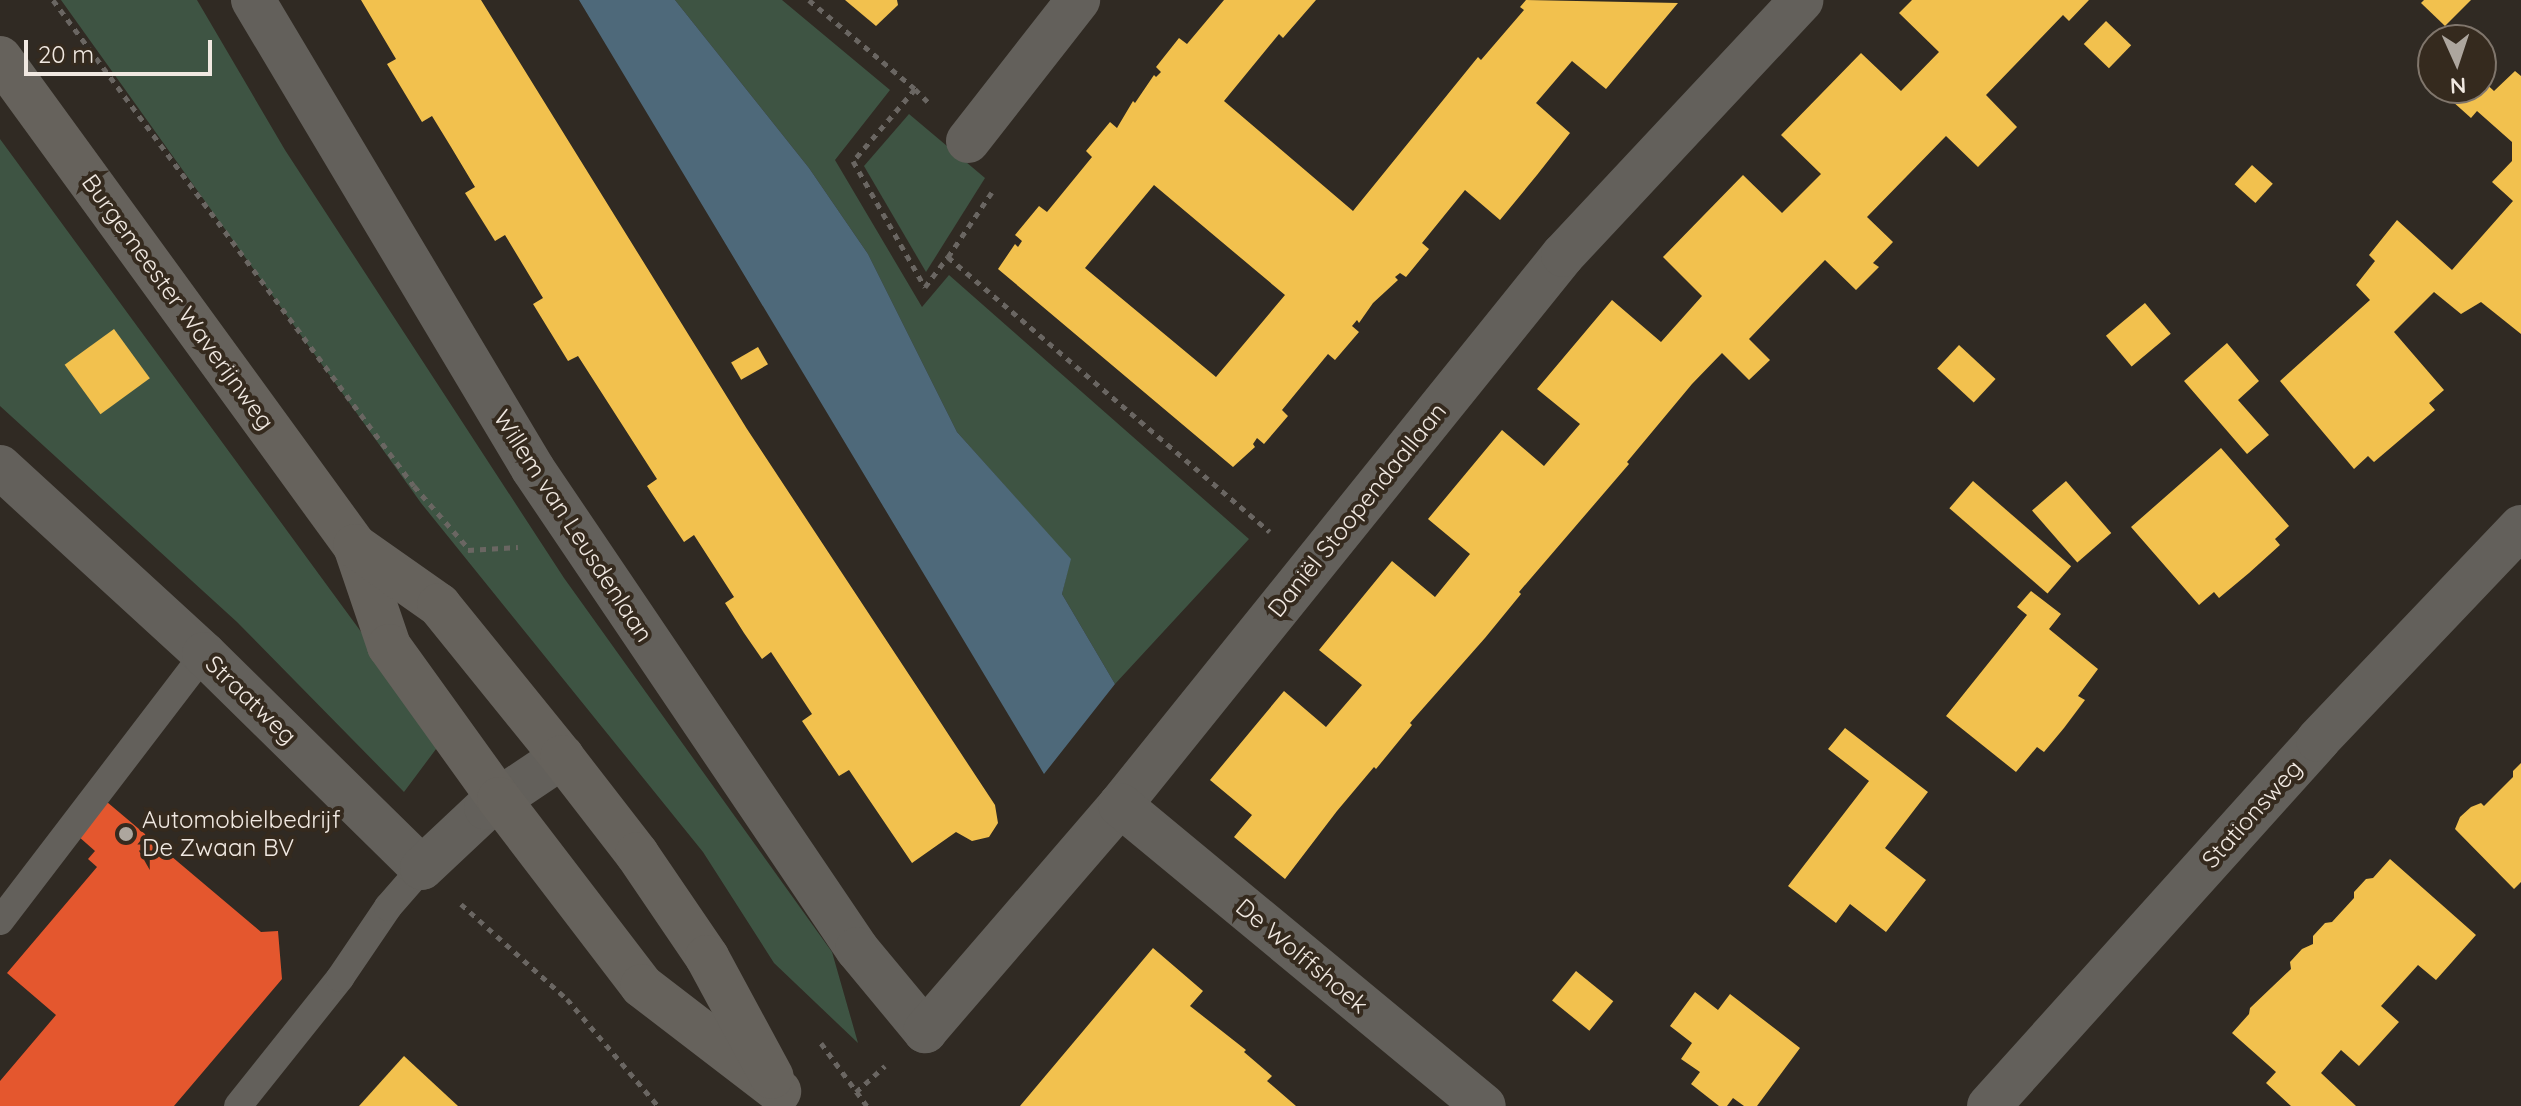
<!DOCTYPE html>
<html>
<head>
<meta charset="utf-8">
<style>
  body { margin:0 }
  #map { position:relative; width:2521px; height:1106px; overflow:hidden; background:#302a23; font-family:Quicksand,sans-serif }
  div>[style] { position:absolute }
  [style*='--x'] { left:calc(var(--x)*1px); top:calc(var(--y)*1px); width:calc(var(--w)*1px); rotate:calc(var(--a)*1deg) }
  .green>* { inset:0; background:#3e5443 }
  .water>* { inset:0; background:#4e697a }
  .homes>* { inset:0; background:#f2c14e; transform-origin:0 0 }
  .shops>* { inset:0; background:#e4572e }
  .path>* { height:5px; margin-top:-2.5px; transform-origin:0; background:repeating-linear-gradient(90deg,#6a6662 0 6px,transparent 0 12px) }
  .lane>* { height:28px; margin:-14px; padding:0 14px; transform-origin:14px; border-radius:14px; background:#63605b }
  .street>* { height:44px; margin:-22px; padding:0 22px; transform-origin:22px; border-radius:22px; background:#63605b }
  .secondary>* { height:44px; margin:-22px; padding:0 22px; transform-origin:22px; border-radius:22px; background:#66625c }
  .dots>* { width:22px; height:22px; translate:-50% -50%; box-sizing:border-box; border:4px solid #352a1e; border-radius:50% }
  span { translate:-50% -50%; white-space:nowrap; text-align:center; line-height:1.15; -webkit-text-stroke:8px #352a1e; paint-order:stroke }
  .street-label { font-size:24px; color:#f0e8e1 }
  .poi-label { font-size:24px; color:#f0e8e1 }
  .left { translate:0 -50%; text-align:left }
  .north { position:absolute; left:2417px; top:24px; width:80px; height:80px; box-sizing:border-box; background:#352a1e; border:2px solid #80766c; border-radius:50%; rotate:177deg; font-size:22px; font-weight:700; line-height:32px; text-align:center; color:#f0e8e1 }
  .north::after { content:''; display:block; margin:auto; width:28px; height:36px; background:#ada69e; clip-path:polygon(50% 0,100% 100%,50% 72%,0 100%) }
  .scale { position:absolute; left:24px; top:40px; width:188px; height:36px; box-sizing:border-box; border:4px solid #f0e8e1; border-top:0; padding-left:10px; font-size:24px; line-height:28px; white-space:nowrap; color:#f0e8e1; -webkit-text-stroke:6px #352a1e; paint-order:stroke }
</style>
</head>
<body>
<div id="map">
  <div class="green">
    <div style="clip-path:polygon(61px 0,197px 0,285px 150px,564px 578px,832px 952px,858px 1043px,774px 963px,703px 852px,421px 503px)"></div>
    <div style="clip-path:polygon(675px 0,782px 0,890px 90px,835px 160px,922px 307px,949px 275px,1249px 539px,1115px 684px,1062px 594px,1070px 559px,957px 432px,868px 254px,809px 168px)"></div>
    <div style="clip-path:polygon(909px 114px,985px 178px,926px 272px,864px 166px)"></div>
    <div style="clip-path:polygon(0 139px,381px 659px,439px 745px,404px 792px,237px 622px,0 406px)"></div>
  </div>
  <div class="water">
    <div style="clip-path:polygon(579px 0,675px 0,809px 168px,868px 254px,957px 432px,1071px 559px,1062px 594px,1115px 684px,1044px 774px)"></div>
  </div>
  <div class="homes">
    <div style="clip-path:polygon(361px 0,481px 0,747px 429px,995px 805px,998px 823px,989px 837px,972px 841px,956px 832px,912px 863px,849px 770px,839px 776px,802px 721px,812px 714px,771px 652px,762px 659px,744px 633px,725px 603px,734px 597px,694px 535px,684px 542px,666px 515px,647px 486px,657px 479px,578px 356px,568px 361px,533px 304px,543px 298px,505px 235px,495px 241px,465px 193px,475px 187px,451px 147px,432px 116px,422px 122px,387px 64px,396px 59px)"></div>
    <div style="clip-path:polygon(845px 0,897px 0,898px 5px,876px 26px)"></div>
    <div style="clip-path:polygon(evenodd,1224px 0,1316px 0,1283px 38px,1279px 34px,1224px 101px,1353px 211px,1478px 57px,1481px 60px,1524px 10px,1520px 7px,1526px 0,1678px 3px,1606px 89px,1572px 61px,1536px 103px,1570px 133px,1537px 175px,1500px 220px,1465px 190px,1422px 243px,1429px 249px,1406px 277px,1400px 273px,1395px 277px,1398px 280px,1373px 303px,1359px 323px,1357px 320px,1352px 326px,1359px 332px,1335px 360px,1328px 354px,1282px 410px,1288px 416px,1264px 444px,1257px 438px,1253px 444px,1255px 447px,1233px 467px,998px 269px,1015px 244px,1018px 247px,1022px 241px,1015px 235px,1039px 206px,1047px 212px,1092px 157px,1086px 151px,1110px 122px,1117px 128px,1133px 101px,1135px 103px,1154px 75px,1156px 77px,1161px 72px,1156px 67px,1179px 38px,1187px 44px,1224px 0,1154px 185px,1285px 295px,1216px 377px,1085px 268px,1154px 185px)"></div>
    <div style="clip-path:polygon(1912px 0,2089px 0,2069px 21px,2063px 15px,1986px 95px,2017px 127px,1978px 167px,1946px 136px,1867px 217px,1893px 242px,1873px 263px,1879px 267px,1856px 290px,1825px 260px,1749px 339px,1770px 360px,1749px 380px,1722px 353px,1692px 384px,1627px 462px,1629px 464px,1519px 592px,1521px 594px,1485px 638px,1410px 723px,1412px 725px,1376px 769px,1374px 767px,1337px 811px,1285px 879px,1234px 837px,1252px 815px,1210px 780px,1284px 691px,1326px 727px,1362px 685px,1319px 650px,1392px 561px,1435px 597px,1470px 554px,1428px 519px,1502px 430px,1544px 466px,1580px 424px,1537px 389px,1612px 300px,1661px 342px,1702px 296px,1663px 257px,1743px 175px,1782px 213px,1821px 174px,1781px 135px,1861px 53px,1901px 91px,1939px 52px,1899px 13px)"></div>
    <div style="clip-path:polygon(2424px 0,2471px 0,2445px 26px,2421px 3px)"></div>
    <div style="left:2106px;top:21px;width:35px;height:32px;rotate:44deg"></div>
    <div style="clip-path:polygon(2515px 71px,2521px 76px,2521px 334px,2481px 302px,2461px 314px,2434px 292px,2394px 332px,2444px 390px,2429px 403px,2435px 410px,2374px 462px,2368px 456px,2354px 469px,2280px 381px,2370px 300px,2356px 285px,2375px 261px,2369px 255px,2397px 220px,2452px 270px,2513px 201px,2492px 182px,2512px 161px,2512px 142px,2477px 111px,2471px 118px,2442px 92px,2446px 88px,2481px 88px,2481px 79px,2494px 91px)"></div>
    <div style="left:2252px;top:165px;width:28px;height:26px;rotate:42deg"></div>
    <div style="left:2145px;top:303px;width:40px;height:51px;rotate:50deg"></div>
    <div style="left:114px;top:329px;width:61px;height:61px;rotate:54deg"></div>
    <div style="clip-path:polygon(2227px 343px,2259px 381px,2238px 400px,2269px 435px,2247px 454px,2184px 381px)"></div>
    <div style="left:1959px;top:345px;width:50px;height:32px;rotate:43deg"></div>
    <div style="left:758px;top:347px;width:20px;height:31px;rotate:60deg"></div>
    <div style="clip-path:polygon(2221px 448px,2289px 526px,2275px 539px,2280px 545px,2249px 573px,2219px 598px,2214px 592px,2199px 605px,2131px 527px)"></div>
    <div style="left:1973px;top:481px;width:130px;height:36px;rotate:41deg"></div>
    <div style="left:2066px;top:481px;width:69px;height:45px;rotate:49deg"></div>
    <div style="clip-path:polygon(2031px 591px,2061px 614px,2049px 629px,2098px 669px,2078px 696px,2085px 700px,2064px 728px,2044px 752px,2037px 747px,2016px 772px,1946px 716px,2027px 615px,2017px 607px)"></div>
    <div style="clip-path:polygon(1845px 728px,1928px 792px,1885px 848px,1926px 880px,1886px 932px,1850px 904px,1836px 923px,1788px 886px,1869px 781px,1828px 749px)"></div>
    <div style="clip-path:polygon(2521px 763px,2521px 882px,2514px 889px,2455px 829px,2460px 817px,2471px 807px,2481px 803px,2484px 806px,2513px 777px,2513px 771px)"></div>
    <div style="clip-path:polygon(2390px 859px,2476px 935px,2436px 980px,2418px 965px,2381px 1006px,2399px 1022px,2359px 1066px,2341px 1050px,2321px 1073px,2356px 1106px,2291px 1106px,2266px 1083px,2276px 1072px,2232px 1033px,2249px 1014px,2250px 1008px,2291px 969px,2290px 962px,2302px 949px,2313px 944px,2313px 936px,2325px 923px,2332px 922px,2354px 898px,2354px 892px,2366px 879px,2373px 878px)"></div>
    <div style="clip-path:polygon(1153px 948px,1203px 991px,1190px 1006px,1246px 1050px,1244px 1052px,1272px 1076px,1267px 1081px,1296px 1106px,1020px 1106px)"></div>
    <div style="left:1576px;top:971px;width:48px;height:38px;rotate:39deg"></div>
    <div style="clip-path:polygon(1695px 992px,1718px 1010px,1730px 994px,1800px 1048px,1757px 1106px,1744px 1106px,1733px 1098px,1727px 1106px,1719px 1106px,1691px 1084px,1700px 1072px,1681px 1059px,1692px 1043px,1670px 1026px)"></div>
    <div style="clip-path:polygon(404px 1056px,458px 1106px,359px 1106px)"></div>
  </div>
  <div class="shops">
    <div style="clip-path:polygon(107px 802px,261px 932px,278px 931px,282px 979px,174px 1106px,0 1106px,0 1081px,56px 1015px,7px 973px,97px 867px,88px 859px,95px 851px,78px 836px)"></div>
  </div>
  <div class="path">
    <div style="--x:53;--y:0;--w:605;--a:53.4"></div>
    <div style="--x:414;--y:486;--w:84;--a:48.9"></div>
    <div style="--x:809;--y:0;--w:138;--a:40"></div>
    <div style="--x:915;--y:89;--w:95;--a:130.7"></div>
    <div style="--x:853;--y:161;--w:145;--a:60.3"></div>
    <div style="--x:925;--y:287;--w:38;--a:-53"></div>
    <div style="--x:948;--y:257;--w:423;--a:40.5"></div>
    <div style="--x:915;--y:89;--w:18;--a:45"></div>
    <div style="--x:948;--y:257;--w:78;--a:-55.9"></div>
    <div style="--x:468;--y:550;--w:50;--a:-3.4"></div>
    <div style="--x:461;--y:904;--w:142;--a:41.9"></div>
    <div style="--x:567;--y:999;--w:140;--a:49.6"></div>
    <div style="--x:821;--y:1043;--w:78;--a:53.9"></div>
    <div style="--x:856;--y:1092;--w:39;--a:-42"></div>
  </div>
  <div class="lane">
    <div style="--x:0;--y:921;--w:336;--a:-52.6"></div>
    <div style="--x:238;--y:1106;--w:164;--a:-51.4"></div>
    <div style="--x:340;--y:978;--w:86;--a:-55.9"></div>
    <div style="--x:388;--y:907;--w:52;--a:-48.9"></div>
  </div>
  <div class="street">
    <div style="--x:253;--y:0;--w:546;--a:59.16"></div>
    <div style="--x:533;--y:469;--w:579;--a:55.98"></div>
    <div style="--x:857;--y:949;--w:107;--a:50.3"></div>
    <div style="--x:925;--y:1031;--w:298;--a:-49.2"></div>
    <div style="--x:1120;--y:805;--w:706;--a:-51.15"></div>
    <div style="--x:1563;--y:255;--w:349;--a:-46.9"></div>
    <div style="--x:968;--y:141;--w:179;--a:-52"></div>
    <div style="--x:0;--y:467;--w:277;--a:42.5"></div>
    <div style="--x:204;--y:654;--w:305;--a:44.5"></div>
    <div style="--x:422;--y:868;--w:88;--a:-43.2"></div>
    <div style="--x:486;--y:808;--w:92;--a:-33.9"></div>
    <div style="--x:1120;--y:805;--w:472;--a:39.6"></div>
    <div style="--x:1989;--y:1106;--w:492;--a:-48"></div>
    <div style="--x:2318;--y:740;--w:294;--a:-46.4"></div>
  </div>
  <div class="secondary">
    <div style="--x:0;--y:58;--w:603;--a:53.97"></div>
    <div style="--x:355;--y:546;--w:106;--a:71.2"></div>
    <div style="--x:389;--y:646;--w:188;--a:54.3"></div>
    <div style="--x:499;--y:799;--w:235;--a:52.6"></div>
    <div style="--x:642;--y:986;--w:173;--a:37.5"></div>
    <div style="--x:355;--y:546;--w:103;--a:35.1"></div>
    <div style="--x:439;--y:605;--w:196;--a:51"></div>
    <div style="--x:562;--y:757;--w:123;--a:52.3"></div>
    <div style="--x:637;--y:854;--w:125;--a:55.8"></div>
    <div style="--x:707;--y:957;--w:136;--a:61.6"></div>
  </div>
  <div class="dots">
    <div style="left:126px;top:834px;background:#ada69e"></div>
  </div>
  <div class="street-label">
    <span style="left:178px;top:302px;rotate:54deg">Burgemeester Waverijnweg</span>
    <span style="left:1357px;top:510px;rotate:-51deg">Daniël Stoopendaallaan</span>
    <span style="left:573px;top:526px;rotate:57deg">Willem van Leusdenlaan</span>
    <span style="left:251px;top:700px;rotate:44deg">Straatweg</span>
    <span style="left:2252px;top:814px;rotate:-48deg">Stationsweg</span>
    <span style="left:1302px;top:956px;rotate:40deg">De Wolffshoek</span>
  </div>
  <div class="poi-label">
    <span class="left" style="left:142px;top:834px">Automobielbedrijf<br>De Zwaan BV</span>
  </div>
  <div class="north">N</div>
  <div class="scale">20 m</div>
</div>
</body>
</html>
